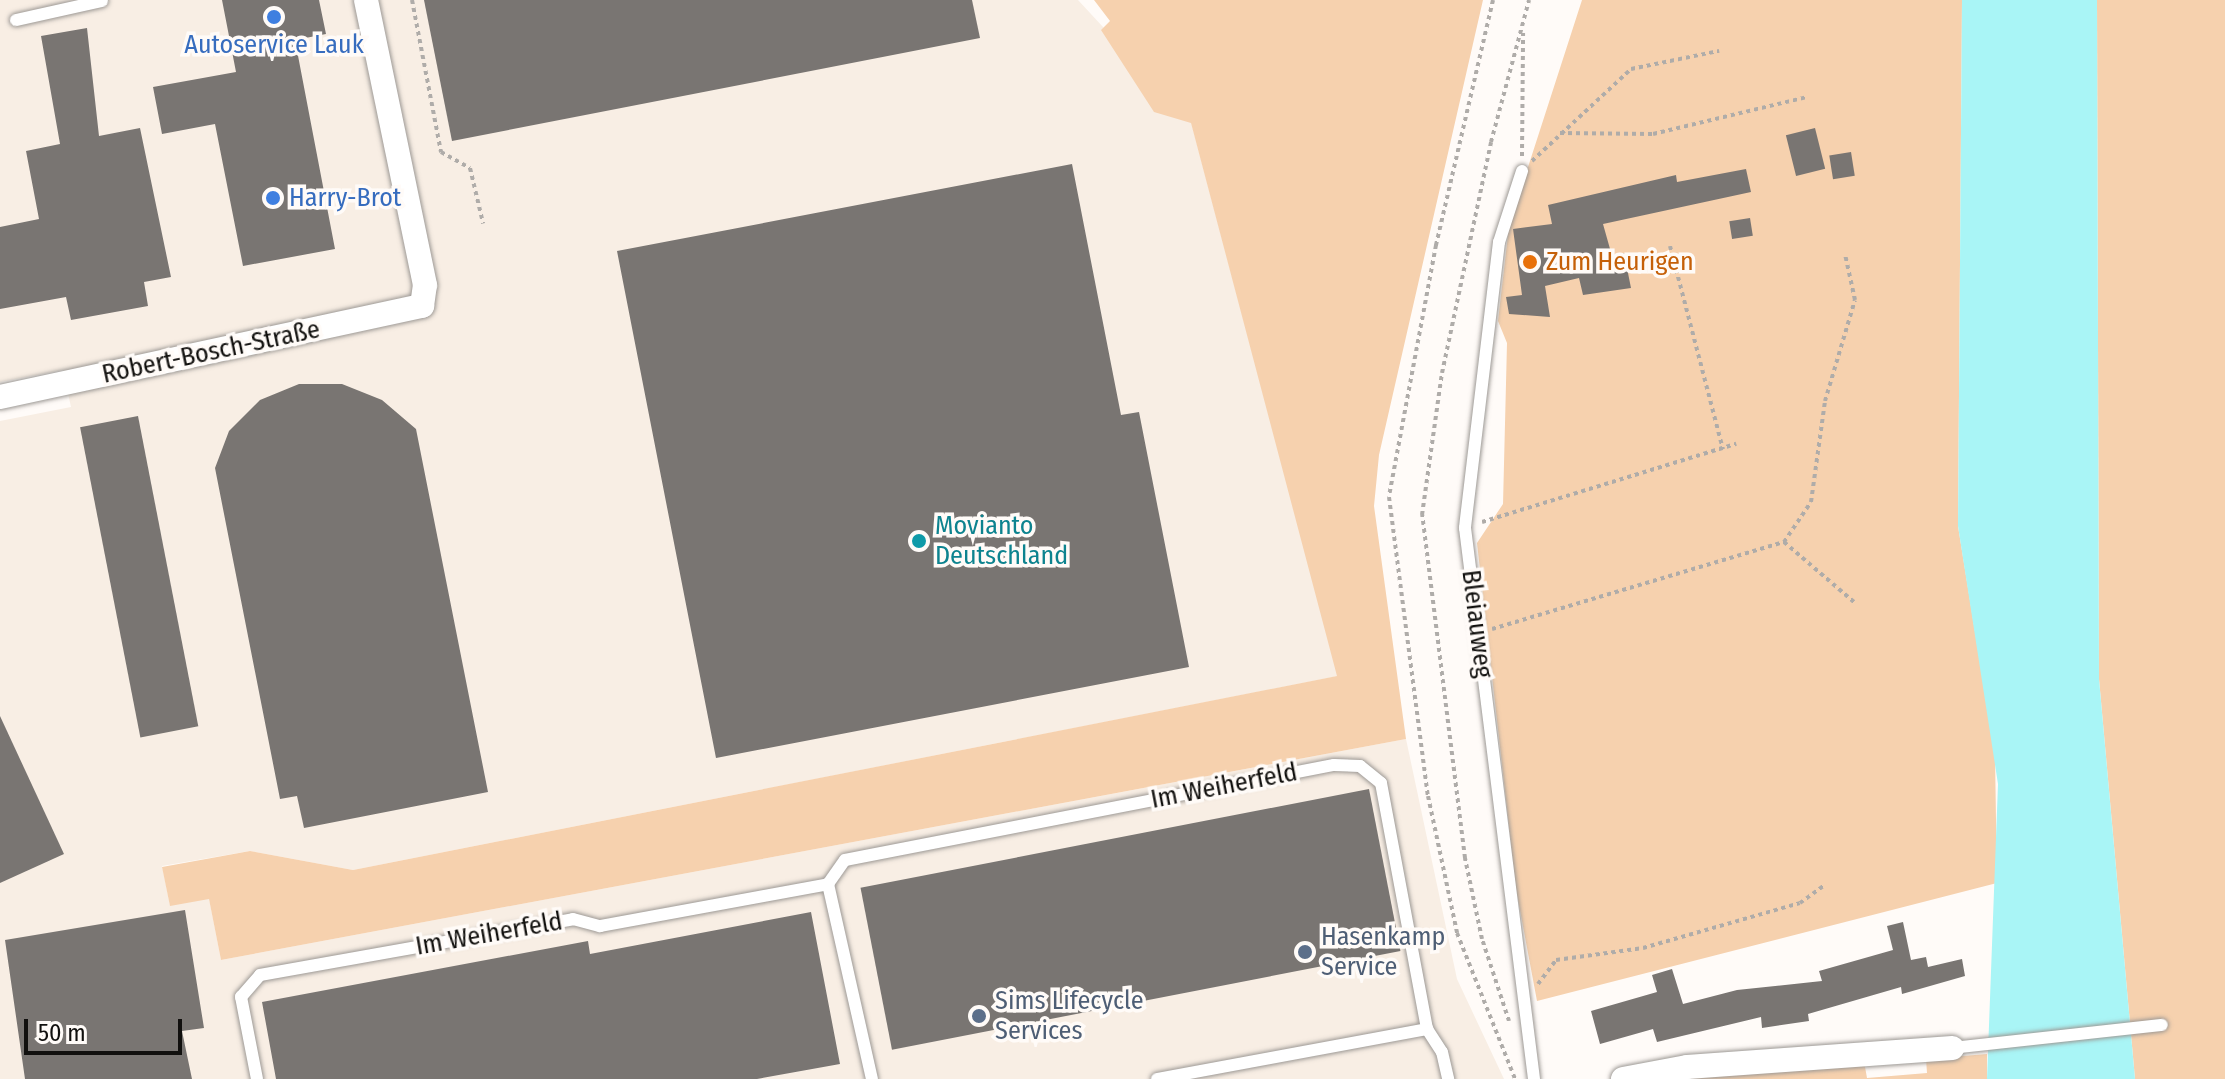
<!DOCTYPE html>
<html>
<head>
<meta charset="utf-8">
<style>
  body { margin:0 }
  #map { position:relative; width:2225px; height:1079px; overflow:hidden; background:#fffbf8; font-family:"Fira Sans Condensed",sans-serif }
  div>[style] { position:absolute }
  [style*='--x'] { left:calc(var(--x)*1px); top:calc(var(--y)*1px); width:calc(var(--w)*1px); rotate:calc(var(--a)*1deg) }
  .built>* { inset:0; background:#f8eee4 }
  .green>* { inset:0; background:#f6d1ae }
  .water>* { inset:0; background:#a9f5f6 }
  .building>* { inset:0; background:#797572; transform-origin:0 0 }
  .path>* { height:4px; margin-top:-2px; transform-origin:0; background:repeating-linear-gradient(90deg,#afaca9 0 4px,transparent 0 8px) }
  .roads { filter:drop-shadow(0 0 2px #9d9995) drop-shadow(0 0 2px #9d9995) }
  .service>* { height:12px; margin:-6px; padding:0 6px; transform-origin:6px; border-radius:6px; background:#fff }
  .minor>* { height:24px; margin:-12px; padding:0 12px; transform-origin:12px; border-radius:12px; background:#fff }
  .dots>* { width:22px; height:22px; translate:-50% -50%; box-sizing:border-box; border:4px solid #fffbf8; border-radius:50% }
  span { translate:-50% -50%; white-space:nowrap; text-align:center; line-height:1.15; -webkit-text-stroke:7px #fffbf8; paint-order:stroke }
  .shop-label { font-size:26px; color:#366cbe }
  .left { translate:0 -50%; text-align:left }
  .food-label { font-size:26px; color:#c56008 }
  .street-label { font-size:26px; color:#11100e }
  .culture-label { font-size:26px; color:#0d838f }
  .service-label { font-size:26px; color:#4e5e75 }
  .scale { position:absolute; left:24px; top:1019px; width:158px; height:36px; box-sizing:border-box; border:4px solid #11100e; border-top:0; padding-left:10px; font-size:24px; line-height:28px; white-space:nowrap; color:#11100e; -webkit-text-stroke:6px #fffbf8; paint-order:stroke }
</style>
</head>
<body>
<div id="map">
  <div class="built">
    <div style="clip-path:polygon(0 0,1078px 0,1191px 122px,1338px 676px,353px 870px,250px 851px,162px 866px,170px 905px,209px 898px,221px 960px,1406px 739px,1457px 979px,1504px 1079px,0 1079px,0 421px,71px 407px,63px 370px,0 382px)"></div>
  </div>
  <div class="green">
    <div style="clip-path:polygon(1094px 0,1483px 0,1379px 455px,1374px 506px,1406px 739px,221px 960px,209px 899px,170px 906px,162px 867px,250px 851px,353px 870px,1337px 676px,1191px 123px,1154px 112px,1101px 30px,1110px 21px)"></div>
    <div style="clip-path:polygon(1582px 0,1962px 0,1958px 526px,1995px 756px,1997px 883px,1537px 1001px,1516px 889px,1477px 543px,1503px 504px,1507px 343px,1498px 321px,1509px 226px)"></div>
    <div style="clip-path:polygon(2097px 0,2225px 0,2225px 1079px,2135px 1079px,2099px 679px)"></div>
    <div style="clip-path:polygon(1987px 1054px,1987px 1079px,1658px 1079px,1864px 1061px,1867px 1078px,1927px 1073px,1926px 1059px)"></div>
  </div>
  <div class="water">
    <div style="clip-path:polygon(1962px 0,2097px 0,2099px 679px,2135px 1079px,1987px 1079px,1998px 784px,1958px 526px)"></div>
  </div>
  <div class="building">
    <div style="clip-path:polygon(222px 0,319px 0,326px 34px,295px 40px,335px 249px,243px 266px,215px 124px,162px 134px,153px 87px,236px 72px)"></div>
    <div style="clip-path:polygon(424px 0,972px 0,980px 38px,452px 141px)"></div>
    <div style="clip-path:polygon(87px 28px,99px 136px,140px 128px,171px 277px,144px 282px,148px 306px,71px 320px,66px 297px,0 309px,0 227px,39px 219px,26px 151px,60px 144px,41px 36px)"></div>
    <div style="left:1815px;top:128px;width:42px;height:30px;rotate:76deg"></div>
    <div style="left:1851px;top:152px;width:24px;height:22px;rotate:81deg"></div>
    <div style="clip-path:polygon(1072px 164px,1121px 415px,1139px 412px,1189px 667px,716px 758px,617px 251px)"></div>
    <div style="clip-path:polygon(1746px 169px,1751px 192px,1603px 224px,1612px 256px,1624px 253px,1631px 288px,1583px 295px,1579px 278px,1545px 286px,1550px 317px,1509px 314px,1506px 297px,1522px 295px,1513px 229px,1552px 224px,1548px 205px,1676px 175px,1677px 182px)"></div>
    <div style="left:1750px;top:218px;width:18px;height:21px;rotate:81deg"></div>
    <div style="clip-path:polygon(299px 384px,342px 384px,382px 400px,416px 429px,488px 792px,304px 828px,297px 796px,280px 799px,215px 468px,229px 431px,260px 400px)"></div>
    <div style="left:138px;top:416px;width:316px;height:59px;rotate:79deg"></div>
    <div style="clip-path:polygon(0 716px,64px 854px,0 883px)"></div>
    <div style="left:1369px;top:789px;width:165px;height:518px;rotate:79deg"></div>
    <div style="clip-path:polygon(185px 910px,204px 1028px,182px 1031px,192px 1079px,25px 1079px,5px 940px)"></div>
    <div style="clip-path:polygon(811px 912px,840px 1064px,757px 1079px,276px 1079px,262px 1002px,588px 941px,590px 954px)"></div>
    <div style="clip-path:polygon(1903px 922px,1911px 960px,1926px 957px,1928px 967px,1962px 959px,1965px 976px,1902px 994px,1901px 987px,1808px 1014px,1809px 1021px,1762px 1028px,1761px 1017px,1657px 1042px,1653px 1029px,1600px 1044px,1591px 1011px,1657px 992px,1652px 975px,1672px 969px,1683px 1004px,1737px 990px,1822px 981px,1819px 971px,1893px 950px,1887px 926px)"></div>
  </div>
  <div class="path">
    <div style="--x:412;--y:0;--w:155;--a:79.2"></div>
    <div style="--x:441;--y:152;--w:33;--a:29"></div>
    <div style="--x:470;--y:168;--w:57;--a:76.7"></div>
    <div style="--x:1493;--y:0;--w:252;--a:103.1"></div>
    <div style="--x:1436;--y:245;--w:256;--a:100.6"></div>
    <div style="--x:1389;--y:497;--w:302;--a:82.6"></div>
    <div style="--x:1428;--y:796;--w:140;--a:78"></div>
    <div style="--x:1457;--y:933;--w:157;--a:68.3"></div>
    <div style="--x:1560;--y:133;--w:93;--a:0.6"></div>
    <div style="--x:1653;--y:134;--w:158;--a:-13.5"></div>
    <div style="--x:1522;--y:156;--w:123;--a:-89.5"></div>
    <div style="--x:1532;--y:161;--w:135;--a:-42.9"></div>
    <div style="--x:1631;--y:69;--w:90;--a:-11.6"></div>
    <div style="--x:1670;--y:246;--w:210;--a:75.4"></div>
    <div style="--x:1482;--y:522;--w:266;--a:-17.1"></div>
    <div style="--x:1784;--y:542;--w:48;--a:-56"></div>
    <div style="--x:1811;--y:502;--w:102;--a:-82.1"></div>
    <div style="--x:1825;--y:401;--w:105;--a:-73.5"></div>
    <div style="--x:1855;--y:300;--w:47;--a:-102.3"></div>
    <div style="--x:1492;--y:629;--w:305;--a:-16.6"></div>
    <div style="--x:1784;--y:542;--w:92;--a:40.6"></div>
    <div style="--x:1538;--y:984;--w:30;--a:-53"></div>
    <div style="--x:1556;--y:960;--w:88;--a:-7.9"></div>
    <div style="--x:1643;--y:948;--w:163;--a:-16"></div>
    <div style="--x:1800;--y:903;--w:29;--a:-36"></div>
    <div style="--x:1509;--y:1021;--w:86;--a:-108.2"></div>
    <div style="--x:1482;--y:939;--w:83;--a:-101.9"></div>
    <div style="--x:1465;--y:858;--w:346;--a:-97.1"></div>
    <div style="--x:1422;--y:515;--w:143;--a:-82"></div>
    <div style="--x:1442;--y:373;--w:236;--a:-78"></div>
    <div style="--x:1491;--y:142;--w:147;--a:-75"></div>
  </div>
  <div class="roads">
    <div class="service">
      <div style="--x:16;--y:20;--w:88;--a:-12.5"></div>
      <div style="--x:1522;--y:171;--w:75;--a:107.9"></div>
      <div style="--x:1499;--y:242;--w:288;--a:96.8"></div>
      <div style="--x:1465;--y:528;--w:555;--a:82.86"></div>
      <div style="--x:828;--y:884;--w:29;--a:-55"></div>
      <div style="--x:845;--y:860;--w:498;--a:-11"></div>
      <div style="--x:1334;--y:765;--w:26;--a:2"></div>
      <div style="--x:1360;--y:766;--w:27;--a:39"></div>
      <div style="--x:1381;--y:783;--w:250;--a:79.4"></div>
      <div style="--x:1427;--y:1029;--w:27;--a:57"></div>
      <div style="--x:1442;--y:1052;--w:28;--a:77"></div>
      <div style="--x:1952;--y:1048;--w:211;--a:-6.3"></div>
      <div style="--x:257;--y:1079;--w:84;--a:-101"></div>
      <div style="--x:241;--y:997;--w:29;--a:-49"></div>
      <div style="--x:260;--y:975;--w:318;--a:-10.1"></div>
      <div style="--x:573;--y:919;--w:28;--a:15"></div>
      <div style="--x:600;--y:926;--w:232;--a:-10.4"></div>
      <div style="--x:828;--y:884;--w:200;--a:77.3"></div>
      <div style="--x:1157;--y:1079;--w:275;--a:-10.5"></div>
    </div>
    <div class="minor">
      <div style="--x:0;--y:397;--w:432;--a:-12.2"></div>
      <div style="--x:422;--y:306;--w:21;--a:-82"></div>
      <div style="--x:425;--y:285;--w:291;--a:-101.7"></div>
      <div style="--x:1623;--y:1079;--w:65;--a:-10.6"></div>
      <div style="--x:1687;--y:1067;--w:266;--a:-4.1"></div>
    </div>
  </div>
  <div class="dots">
    <div style="left:274px;top:17px;background:#3f7fe0"></div>
    <div style="left:273px;top:198px;background:#3f7fe0"></div>
    <div style="left:1530px;top:262px;background:#e8710a"></div>
    <div style="left:919px;top:541px;background:#0f9aa8"></div>
    <div style="left:1305px;top:952px;background:#5c6f8a"></div>
    <div style="left:979px;top:1016px;background:#5c6f8a"></div>
  </div>
  <div class="shop-label">
    <span style="left:274px;top:45px">Autoservice Lauk</span>
    <span class="left" style="left:289px;top:198px">Harry-Brot</span>
  </div>
  <div class="food-label">
    <span class="left" style="left:1546px;top:262px">Zum Heurigen</span>
  </div>
  <div class="street-label">
    <span style="left:211px;top:352px;rotate:-12deg">Robert-Bosch-Straße</span>
    <span style="left:1477px;top:624px;rotate:83deg">Bleiauweg</span>
    <span style="left:1224px;top:786px;rotate:-11deg">Im Weiherfeld</span>
    <span style="left:489px;top:934px;rotate:-10deg">Im Weiherfeld</span>
  </div>
  <div class="culture-label">
    <span class="left" style="left:935px;top:541px">Movianto<br>Deutschland</span>
  </div>
  <div class="service-label">
    <span class="left" style="left:1321px;top:952px">Hasenkamp<br>Service</span>
    <span class="left" style="left:995px;top:1016px">Sims Lifecycle<br>Services</span>
  </div>
  <div class="scale">50 m</div>
</div>
</body>
</html>
